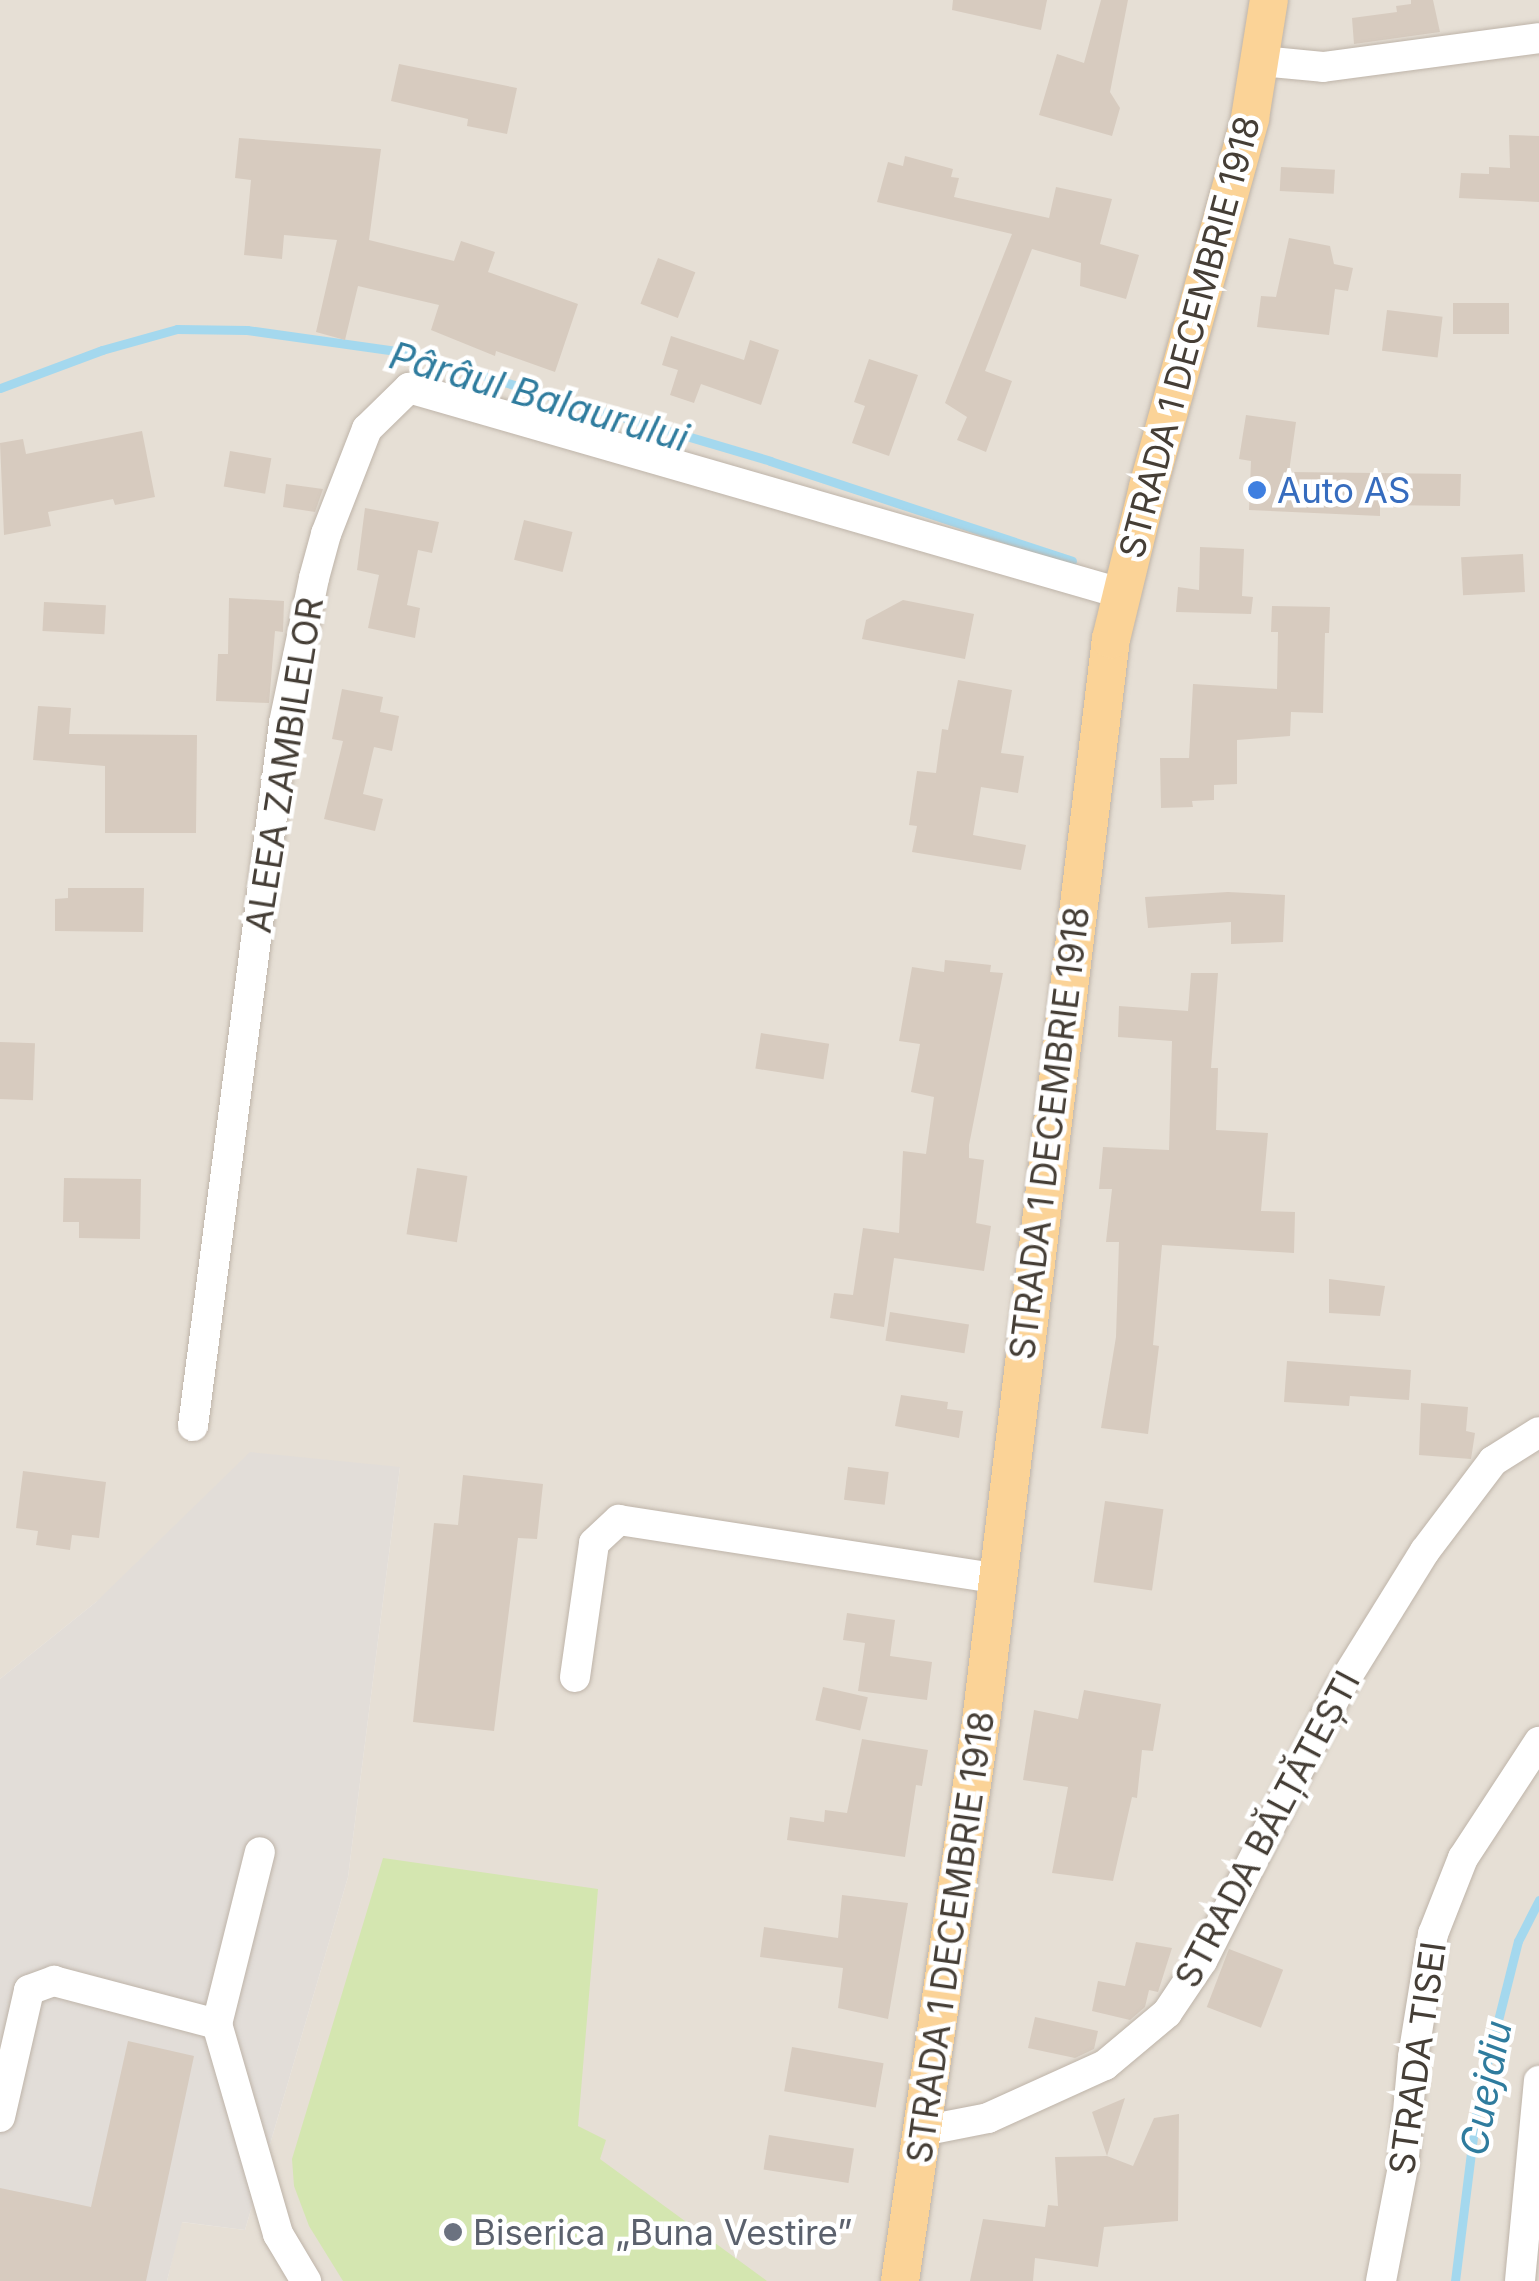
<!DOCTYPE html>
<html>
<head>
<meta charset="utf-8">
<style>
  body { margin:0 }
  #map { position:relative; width:1539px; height:2281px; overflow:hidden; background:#f3eee7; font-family:Inter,sans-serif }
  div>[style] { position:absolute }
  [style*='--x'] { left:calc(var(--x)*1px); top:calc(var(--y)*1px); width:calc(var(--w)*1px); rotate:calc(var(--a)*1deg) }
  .residential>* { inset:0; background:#e6dfd5 }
  .industrial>* { inset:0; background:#e2ddd8 }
  .green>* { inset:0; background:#d4e6b0 }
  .stream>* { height:9px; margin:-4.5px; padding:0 4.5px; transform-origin:4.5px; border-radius:4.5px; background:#a4d8ee }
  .building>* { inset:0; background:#d7cbbf; transform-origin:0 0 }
  .roads { filter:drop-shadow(0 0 2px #beb4a9) drop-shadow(0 0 2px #beb4a9) }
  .minor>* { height:30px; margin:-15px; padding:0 15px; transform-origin:15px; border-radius:15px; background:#fff }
  .major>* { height:38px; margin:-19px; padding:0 19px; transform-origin:19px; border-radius:19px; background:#fbd397 }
  .dots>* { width:28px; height:28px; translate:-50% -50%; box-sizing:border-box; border:5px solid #fff; border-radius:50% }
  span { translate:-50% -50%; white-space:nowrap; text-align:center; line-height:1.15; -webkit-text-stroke:9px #fff; paint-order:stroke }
  .street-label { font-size:35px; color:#453e36 }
  .shop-label { font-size:35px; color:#366cbe }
  .left { translate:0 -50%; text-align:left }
  .worship-label { font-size:35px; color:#5b616d }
  .water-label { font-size:38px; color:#2f7c9e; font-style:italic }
</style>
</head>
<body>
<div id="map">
  <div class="residential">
    <div style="clip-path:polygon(0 0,1539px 0,1539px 2281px,167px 2281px,181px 2222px,245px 2230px,348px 1877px,400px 1467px,96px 1602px,0 1679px)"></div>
  </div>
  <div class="industrial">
    <div style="clip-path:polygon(250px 1452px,400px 1467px,348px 1877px,245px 2230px,182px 2222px,167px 2281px,0 2281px,0 1679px,96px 1602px)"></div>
  </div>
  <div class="green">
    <div style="clip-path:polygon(383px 1858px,598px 1889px,578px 2126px,606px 2140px,600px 2159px,767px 2281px,343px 2281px,309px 2226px,294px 2186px,292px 2159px)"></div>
  </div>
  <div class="stream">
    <div style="--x:0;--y:388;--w:109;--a:-20.4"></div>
    <div style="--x:102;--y:350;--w:78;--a:-15.6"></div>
    <div style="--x:177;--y:329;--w:70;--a:0.8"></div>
    <div style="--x:247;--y:330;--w:158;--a:8"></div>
    <div style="--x:403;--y:352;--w:383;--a:16.5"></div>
    <div style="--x:770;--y:461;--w:318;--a:18.3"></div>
    <div style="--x:1455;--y:2281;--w:178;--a:-82.9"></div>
    <div style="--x:1477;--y:2104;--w:168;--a:-75.9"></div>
    <div style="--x:1518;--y:1941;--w:46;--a:-62.9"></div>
  </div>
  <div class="building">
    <div style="clip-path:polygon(953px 0,1047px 0,1041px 30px,952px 10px)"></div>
    <div style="clip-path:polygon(1101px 0,1128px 0,1110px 92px,1120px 108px,1112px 136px,1039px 115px,1057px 54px,1084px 63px)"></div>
    <div style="clip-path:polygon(1411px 0,1433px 0,1440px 32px,1354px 44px,1352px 18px,1397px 12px,1396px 6px,1411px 4px)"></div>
    <div style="clip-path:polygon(399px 64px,517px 88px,507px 134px,467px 126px,468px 119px,391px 101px)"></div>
    <div style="clip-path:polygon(1509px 135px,1539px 136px,1539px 202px,1459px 198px,1461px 173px,1489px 174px,1489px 167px,1510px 168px)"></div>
    <div style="clip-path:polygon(239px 138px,381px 149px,369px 240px,454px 261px,461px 241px,495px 252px,488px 272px,578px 304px,555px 372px,496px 351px,495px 356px,431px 330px,439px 305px,358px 286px,345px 340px,316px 332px,337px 240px,284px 235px,282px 259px,244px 255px,251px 180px,235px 178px)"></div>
    <div style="clip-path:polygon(905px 156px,953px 169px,951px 177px,959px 178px,954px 197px,1049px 218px,1056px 187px,1112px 199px,1100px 244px,1139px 255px,1126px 299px,1080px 286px,1081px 263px,1032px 249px,985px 371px,1012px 381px,986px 452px,957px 440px,967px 417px,945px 403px,1012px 234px,877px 202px,888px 162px,903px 166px)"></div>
    <div style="left:1281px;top:167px;width:54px;height:24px;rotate:3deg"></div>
    <div style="clip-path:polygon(1289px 238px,1330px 246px,1334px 264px,1353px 268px,1348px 291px,1335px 289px,1329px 335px,1257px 327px,1261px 296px,1276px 297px)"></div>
    <div style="left:658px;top:258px;width:40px;height:49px;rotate:21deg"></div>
    <div style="left:1453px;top:303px;width:56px;height:31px"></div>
    <div style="left:1387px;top:310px;width:56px;height:41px;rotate:7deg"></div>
    <div style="clip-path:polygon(671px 336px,744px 360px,750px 340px,779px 350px,761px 405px,701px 384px,694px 403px,670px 395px,678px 370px,662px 365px)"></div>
    <div style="clip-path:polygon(869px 359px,918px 375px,889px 456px,852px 443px,865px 406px,854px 402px)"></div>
    <div style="clip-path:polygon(1246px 415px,1296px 422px,1289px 472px,1461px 474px,1460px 506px,1380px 505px,1380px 516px,1249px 510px,1251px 461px,1239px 459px)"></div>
    <div style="clip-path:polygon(142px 431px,155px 497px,115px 505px,113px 499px,48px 512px,51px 526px,4px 535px,0 443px,23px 439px,26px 454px)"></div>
    <div style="left:230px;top:451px;width:42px;height:36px;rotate:10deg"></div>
    <div style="clip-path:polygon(286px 484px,323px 489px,315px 512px,283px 507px)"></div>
    <div style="clip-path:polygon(365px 508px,439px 522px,432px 553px,418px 550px,407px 605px,420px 608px,415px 638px,368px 628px,379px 575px,357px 570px)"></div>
    <div style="left:524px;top:520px;width:50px;height:41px;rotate:14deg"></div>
    <div style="clip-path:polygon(1200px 547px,1244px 549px,1242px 596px,1253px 597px,1251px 614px,1176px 612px,1178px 587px,1199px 590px)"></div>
    <div style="left:1523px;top:554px;width:38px;height:62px;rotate:87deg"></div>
    <div style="clip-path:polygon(229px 598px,284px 601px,283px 632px,275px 631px,269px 703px,216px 701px,218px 654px,228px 654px)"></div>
    <div style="clip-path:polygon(903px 600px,974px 614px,965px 659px,862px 639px,866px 620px)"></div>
    <div style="left:44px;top:602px;width:62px;height:29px;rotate:3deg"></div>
    <div style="clip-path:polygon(1272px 606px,1330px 607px,1329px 633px,1325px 633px,1323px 713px,1291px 712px,1290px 736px,1237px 740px,1237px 784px,1214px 785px,1214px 800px,1192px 801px,1193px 807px,1161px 808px,1160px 758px,1189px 758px,1193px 684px,1277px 689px,1278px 632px,1271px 632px)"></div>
    <div style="clip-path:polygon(958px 680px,1012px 690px,1001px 753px,1024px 756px,1018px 793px,981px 787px,973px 835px,1026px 845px,1021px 870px,912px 852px,917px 826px,909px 825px,917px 771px,936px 773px,942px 729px,948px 730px)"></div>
    <div style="clip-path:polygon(342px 689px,383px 697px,380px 712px,399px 716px,392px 751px,374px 747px,363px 794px,383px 799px,375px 831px,324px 819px,343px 741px,332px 739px)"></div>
    <div style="clip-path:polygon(38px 706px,71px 708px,69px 734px,197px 735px,196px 833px,105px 833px,105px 766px,33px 760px)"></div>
    <div style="clip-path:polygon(68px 888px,144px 888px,143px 932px,55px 931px,55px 899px,68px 898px)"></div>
    <div style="clip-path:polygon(1228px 892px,1285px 895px,1283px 942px,1231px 944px,1231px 922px,1148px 928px,1145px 897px)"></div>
    <div style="clip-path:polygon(945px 960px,991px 965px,990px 972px,1003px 973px,969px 1145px,969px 1158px,984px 1160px,976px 1223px,991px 1226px,984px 1271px,894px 1258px,884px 1327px,830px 1318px,834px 1293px,853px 1295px,863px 1228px,899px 1233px,903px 1151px,926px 1154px,934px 1097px,911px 1092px,920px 1044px,899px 1041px,912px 967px,944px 972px)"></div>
    <div style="clip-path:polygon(1191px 973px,1218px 973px,1211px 1068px,1218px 1068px,1216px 1130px,1268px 1133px,1261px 1211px,1295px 1212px,1294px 1253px,1162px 1245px,1153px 1345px,1159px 1346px,1148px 1434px,1101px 1428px,1116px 1337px,1119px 1242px,1106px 1242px,1112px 1189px,1099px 1189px,1103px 1147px,1169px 1150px,1172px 1041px,1118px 1037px,1119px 1006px,1188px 1011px)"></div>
    <div style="left:761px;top:1033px;width:69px;height:36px;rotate:9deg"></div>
    <div style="left:0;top:1042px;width:35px;height:57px;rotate:2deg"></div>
    <div style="left:417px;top:1168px;width:51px;height:67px;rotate:9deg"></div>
    <div style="clip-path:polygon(64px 1178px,141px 1179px,140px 1239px,79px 1238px,79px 1222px,63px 1222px)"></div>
    <div style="clip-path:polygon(1329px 1279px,1385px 1286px,1380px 1316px,1329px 1313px)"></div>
    <div style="left:890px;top:1312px;width:80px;height:29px;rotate:9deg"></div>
    <div style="clip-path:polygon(1287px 1361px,1411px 1370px,1409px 1400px,1350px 1396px,1349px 1406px,1284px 1402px)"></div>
    <div style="clip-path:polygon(901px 1395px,948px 1402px,947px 1409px,963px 1411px,959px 1438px,895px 1426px)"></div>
    <div style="clip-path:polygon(1421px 1403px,1468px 1407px,1466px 1431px,1475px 1433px,1471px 1459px,1419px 1455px)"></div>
    <div style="left:848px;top:1467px;width:41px;height:33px;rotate:7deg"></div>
    <div style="clip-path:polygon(23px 1471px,106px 1482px,99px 1538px,72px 1535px,70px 1550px,36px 1545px,38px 1531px,16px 1528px)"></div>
    <div style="clip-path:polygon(463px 1475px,543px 1484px,537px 1539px,518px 1538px,494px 1731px,413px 1722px,434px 1523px,458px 1525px)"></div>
    <div style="left:1105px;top:1501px;width:59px;height:82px;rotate:8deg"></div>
    <div style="clip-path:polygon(847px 1613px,895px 1620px,890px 1656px,932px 1662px,927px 1700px,858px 1691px,865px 1643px,843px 1640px)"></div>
    <div style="left:823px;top:1687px;width:46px;height:34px;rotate:13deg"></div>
    <div style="clip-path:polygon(1084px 1690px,1161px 1704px,1153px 1751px,1142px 1750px,1137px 1798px,1132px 1797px,1113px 1881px,1052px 1873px,1068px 1787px,1023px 1780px,1034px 1710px,1078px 1719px)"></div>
    <div style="clip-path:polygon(862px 1739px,928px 1750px,922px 1786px,916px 1785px,905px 1857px,787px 1840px,790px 1817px,824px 1822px,825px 1810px,847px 1813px)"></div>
    <div style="clip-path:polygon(842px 1895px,908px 1903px,888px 2019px,838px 2008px,843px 1968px,760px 1957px,764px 1927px,838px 1938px)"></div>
    <div style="clip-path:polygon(1136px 1942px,1172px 1948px,1158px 1992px,1149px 1990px,1145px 2007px,1130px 2020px,1092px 2011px,1098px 1981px,1125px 1986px)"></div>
    <div style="left:1229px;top:1949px;width:58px;height:62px;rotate:21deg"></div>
    <div style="clip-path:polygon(1035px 2017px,1098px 2031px,1094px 2049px,1075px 2058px,1028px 2048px)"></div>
    <div style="clip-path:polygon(128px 2041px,194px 2056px,146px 2281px,0 2281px,0 2188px,91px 2207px)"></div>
    <div style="left:792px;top:2047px;width:93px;height:45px;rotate:10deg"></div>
    <div style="clip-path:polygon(1125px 2098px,1107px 2156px,1133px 2166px,1154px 2118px,1179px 2114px,1178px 2221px,1104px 2227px,1098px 2267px,1035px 2258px,1033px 2281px,970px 2281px,983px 2219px,1045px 2227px,1048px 2205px,1058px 2206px,1055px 2157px,1107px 2156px,1092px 2112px)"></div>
    <div style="left:769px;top:2135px;width:86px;height:35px;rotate:9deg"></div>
  </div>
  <div class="roads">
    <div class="minor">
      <div style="--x:1261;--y:61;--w:62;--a:5.5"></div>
      <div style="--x:1323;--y:67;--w:218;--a:-7.6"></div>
      <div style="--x:193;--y:1426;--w:709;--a:-82.62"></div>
      <div style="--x:284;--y:723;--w:148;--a:-78.3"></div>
      <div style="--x:314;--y:578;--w:46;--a:-74.7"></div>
      <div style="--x:326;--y:534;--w:113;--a:-68.7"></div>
      <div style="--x:367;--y:429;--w:59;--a:-44.3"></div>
      <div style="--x:409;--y:388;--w:740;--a:16.08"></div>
      <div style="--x:575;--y:1677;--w:135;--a:-81.9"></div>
      <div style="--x:594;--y:1543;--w:34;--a:-43"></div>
      <div style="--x:619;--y:1520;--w:384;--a:8.8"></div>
      <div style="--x:217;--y:2024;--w:219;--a:73.8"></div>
      <div style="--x:278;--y:2234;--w:55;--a:59.2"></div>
      <div style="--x:217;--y:2024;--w:177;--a:-76"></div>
      <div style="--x:0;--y:2117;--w:130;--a:-77.1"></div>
      <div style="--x:29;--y:1990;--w:27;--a:-20"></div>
      <div style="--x:54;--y:1981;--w:169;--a:14.8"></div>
      <div style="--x:922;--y:2131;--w:67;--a:-11.1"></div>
      <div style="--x:988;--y:2118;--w:128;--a:-24.4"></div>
      <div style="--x:1105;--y:2065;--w:81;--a:-40"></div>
      <div style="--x:1167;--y:2013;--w:63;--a:-56.1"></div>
      <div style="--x:1202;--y:1961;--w:306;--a:-63.2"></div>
      <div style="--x:1340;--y:1688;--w:161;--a:-58.2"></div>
      <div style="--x:1425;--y:1551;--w:113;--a:-52.9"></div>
      <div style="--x:1493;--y:1461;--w:54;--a:-32.2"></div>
      <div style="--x:1381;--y:2281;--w:116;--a:-79.1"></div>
      <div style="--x:1403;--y:2167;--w:110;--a:-84.8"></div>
      <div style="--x:1413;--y:2057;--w:125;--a:-80.8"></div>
      <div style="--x:1433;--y:1934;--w:82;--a:-68.5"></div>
      <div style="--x:1463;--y:1858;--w:139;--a:-56.8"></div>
      <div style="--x:1520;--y:2281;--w:201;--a:-84.6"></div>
    </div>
    <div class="major">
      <div style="--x:900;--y:2281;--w:565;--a:-81.76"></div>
      <div style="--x:981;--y:1722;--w:1091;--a:-83.16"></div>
      <div style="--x:1111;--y:639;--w:156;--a:-76.3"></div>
      <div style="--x:1148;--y:487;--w:383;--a:-74.5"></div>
      <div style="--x:1250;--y:118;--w:120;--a:-80.9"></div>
    </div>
  </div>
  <div class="dots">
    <div style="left:1257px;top:490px;background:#3f7fe0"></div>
    <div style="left:453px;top:2232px;background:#6b7280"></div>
  </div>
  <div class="street-label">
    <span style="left:1189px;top:337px;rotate:-75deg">STRADA 1 DECEMBRIE 1918</span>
    <span style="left:284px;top:765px;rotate:-81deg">ALEEA ZAMBILELOR</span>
    <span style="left:1049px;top:1133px;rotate:-83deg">STRADA 1 DECEMBRIE 1918</span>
    <span style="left:1267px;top:1829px;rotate:-62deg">STRADA BĂLȚĂTEȘTI</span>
    <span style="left:950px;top:1937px;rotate:-82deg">STRADA 1 DECEMBRIE 1918</span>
    <span style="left:1417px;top:2058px;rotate:-82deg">STRADA TISEI</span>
  </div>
  <div class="shop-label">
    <span class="left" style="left:1277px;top:490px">Auto AS</span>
  </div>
  <div class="worship-label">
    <span class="left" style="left:473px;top:2232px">Biserica „Buna Vestire”</span>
  </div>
  <div class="water-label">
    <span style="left:539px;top:397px;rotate:16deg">Pârâul Balaurului</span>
    <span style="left:1486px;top:2088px;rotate:-79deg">Cuejdiu</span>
  </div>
</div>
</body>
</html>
